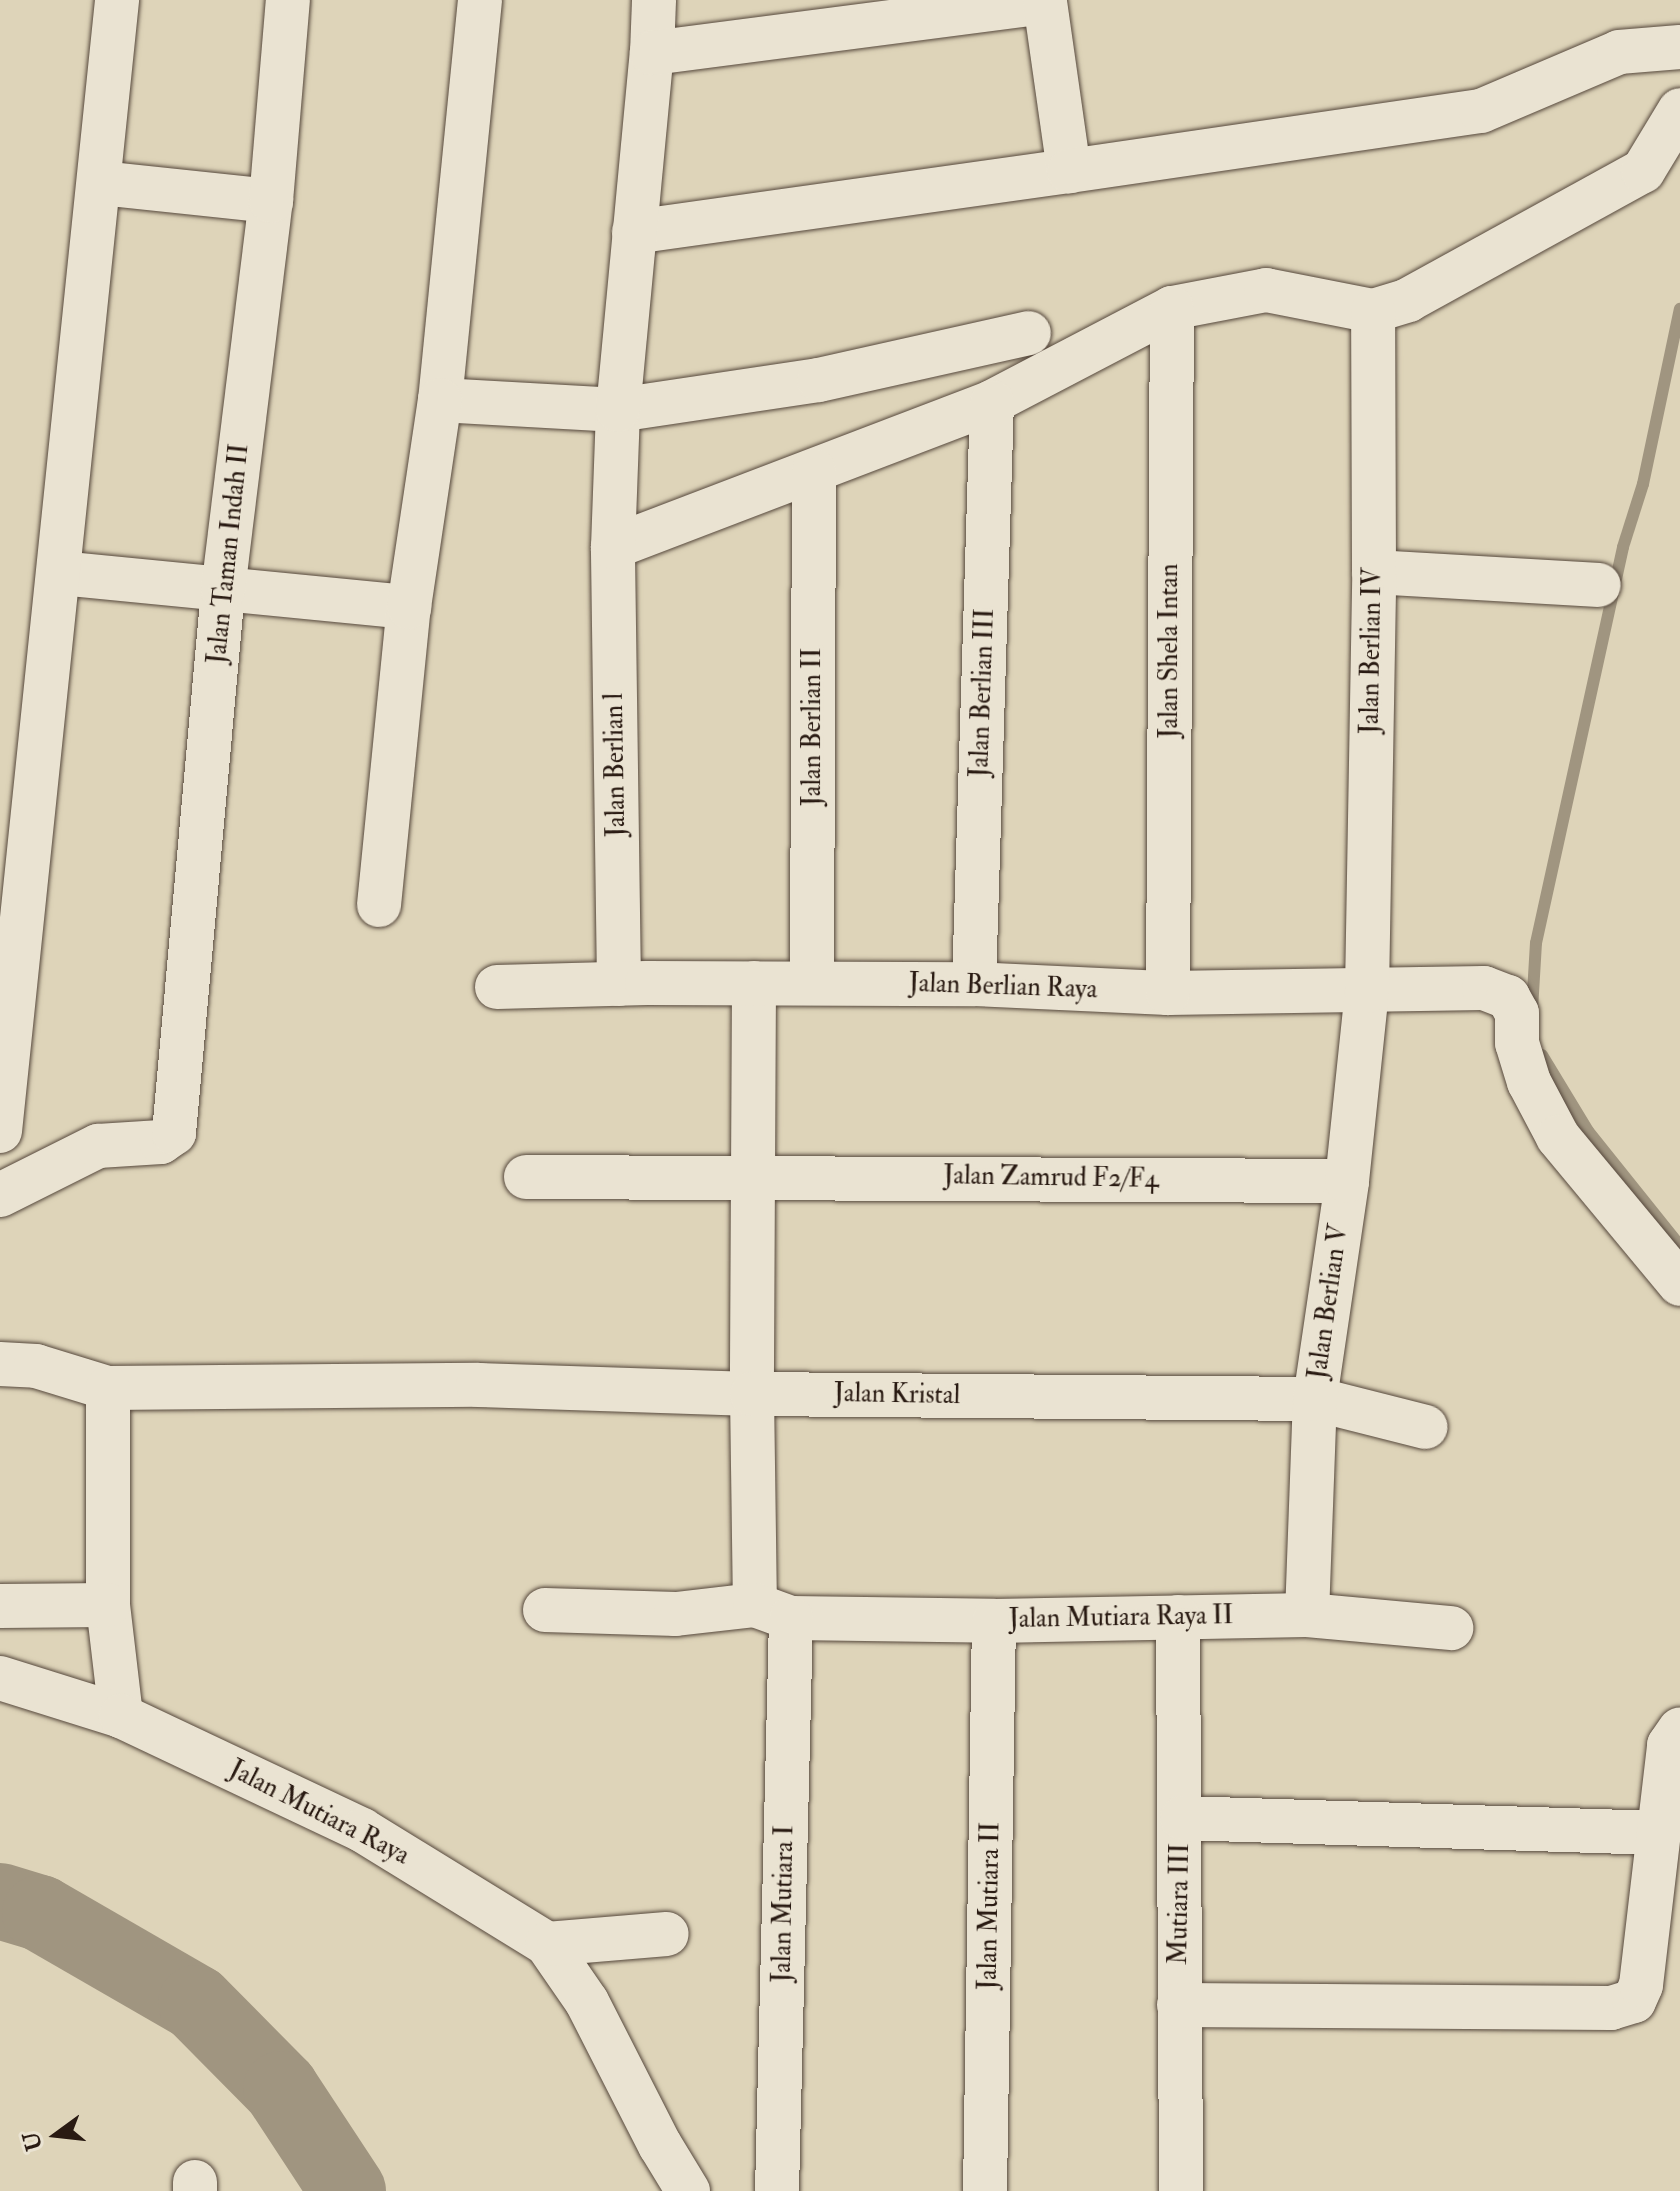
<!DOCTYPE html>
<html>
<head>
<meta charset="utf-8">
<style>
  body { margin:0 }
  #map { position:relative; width:1680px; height:2191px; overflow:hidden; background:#ded4b9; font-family:"IM FELL Double Pica",serif }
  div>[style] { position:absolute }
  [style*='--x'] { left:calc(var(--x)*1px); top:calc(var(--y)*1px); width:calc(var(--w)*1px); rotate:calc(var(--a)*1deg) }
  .stream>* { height:12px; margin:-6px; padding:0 6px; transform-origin:6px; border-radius:6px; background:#a09580 }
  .river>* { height:76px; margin:-38px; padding:0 38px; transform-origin:38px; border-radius:38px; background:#a09580 }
  .roads { filter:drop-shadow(0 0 2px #56483c) drop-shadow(0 0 2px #56483c) }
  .minor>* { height:44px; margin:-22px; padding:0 22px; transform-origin:22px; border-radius:22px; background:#eae3d2 }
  span { translate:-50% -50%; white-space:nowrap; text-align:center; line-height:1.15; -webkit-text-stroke:6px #eae3d2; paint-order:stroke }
  .street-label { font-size:26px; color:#291a12 }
  .north { position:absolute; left:16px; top:2095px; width:80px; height:80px; -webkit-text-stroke:6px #eae3d2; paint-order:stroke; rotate:255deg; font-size:22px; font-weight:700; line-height:32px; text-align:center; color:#291a12 }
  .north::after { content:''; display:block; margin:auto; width:28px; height:36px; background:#291a12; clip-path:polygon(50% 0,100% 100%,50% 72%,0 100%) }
</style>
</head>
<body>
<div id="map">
  <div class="stream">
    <div style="--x:1532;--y:1010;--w:67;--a:-86.6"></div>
    <div style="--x:1536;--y:943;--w:405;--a:-77.6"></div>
    <div style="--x:1623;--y:547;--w:66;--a:-72.4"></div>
    <div style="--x:1643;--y:484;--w:179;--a:-78.1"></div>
    <div style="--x:1542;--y:1055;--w:89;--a:58.8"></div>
    <div style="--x:1588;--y:1131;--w:147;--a:51.3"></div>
  </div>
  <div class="river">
    <div style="--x:0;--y:1901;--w:42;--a:16.7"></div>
    <div style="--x:40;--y:1913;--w:180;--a:30"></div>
    <div style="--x:196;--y:2003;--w:121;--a:45.3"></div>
    <div style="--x:281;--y:2089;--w:122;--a:56.7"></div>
  </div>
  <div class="roads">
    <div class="minor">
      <div style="--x:480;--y:0;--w:402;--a:95.7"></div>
      <div style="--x:440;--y:400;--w:178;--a:3.2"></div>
      <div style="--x:618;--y:410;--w:203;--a:-8.5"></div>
      <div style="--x:819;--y:380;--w:215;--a:-12.6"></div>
      <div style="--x:652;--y:53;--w:53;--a:-87.8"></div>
      <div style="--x:100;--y:183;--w:172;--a:6"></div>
      <div style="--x:634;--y:232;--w:439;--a:-8"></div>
      <div style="--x:613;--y:547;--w:406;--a:-20.9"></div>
      <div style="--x:992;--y:402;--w:203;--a:-27.6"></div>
      <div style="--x:1172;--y:308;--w:96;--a:-10.8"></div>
      <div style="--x:1266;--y:290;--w:109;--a:11.1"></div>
      <div style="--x:1373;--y:311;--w:37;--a:-17"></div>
      <div style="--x:1408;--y:300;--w:268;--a:-28.8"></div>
      <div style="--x:1643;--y:171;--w:71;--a:-58.8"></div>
      <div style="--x:1374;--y:572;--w:225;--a:3.3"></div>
      <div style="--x:60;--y:573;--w:351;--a:5.6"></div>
      <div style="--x:379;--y:905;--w:300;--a:-84.3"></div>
      <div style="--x:409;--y:607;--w:209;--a:-81.5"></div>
      <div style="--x:754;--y:983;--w:411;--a:90.3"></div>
      <div style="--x:752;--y:1394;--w:211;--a:89.2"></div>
      <div style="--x:812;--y:983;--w:512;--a:-89.78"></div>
      <div style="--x:619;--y:984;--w:437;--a:-90.8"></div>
      <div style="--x:613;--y:547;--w:137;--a:-87.9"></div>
      <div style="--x:618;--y:410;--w:359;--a:-84.6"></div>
      <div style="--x:652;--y:53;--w:396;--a:-7.4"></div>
      <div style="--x:1045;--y:2;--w:171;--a:81.9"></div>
      <div style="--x:1069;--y:171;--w:416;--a:-8.3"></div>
      <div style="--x:1481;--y:111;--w:150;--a:-23.1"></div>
      <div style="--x:1619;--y:52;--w:61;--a:-4.7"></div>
      <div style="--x:974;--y:984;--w:582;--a:-88.23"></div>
      <div style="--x:497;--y:987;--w:150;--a:-1.5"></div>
      <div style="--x:647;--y:983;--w:327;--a:0.2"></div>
      <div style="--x:974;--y:984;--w:194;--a:2.7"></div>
      <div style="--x:1168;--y:993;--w:316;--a:-0.9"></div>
      <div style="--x:1484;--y:988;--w:26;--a:21"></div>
      <div style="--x:1508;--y:997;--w:18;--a:61"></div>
      <div style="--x:1517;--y:1013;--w:30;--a:90"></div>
      <div style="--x:1517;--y:1043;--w:41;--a:72.9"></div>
      <div style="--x:1529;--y:1082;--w:62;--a:62.2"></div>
      <div style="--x:1558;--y:1137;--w:191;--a:50.3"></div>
      <div style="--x:1168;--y:993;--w:685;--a:-89.67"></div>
      <div style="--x:0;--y:1131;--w:1137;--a:-84.09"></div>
      <div style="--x:526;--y:1177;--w:821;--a:0.28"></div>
      <div style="--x:0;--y:1195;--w:110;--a:-26.6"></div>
      <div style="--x:98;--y:1146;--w:63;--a:-3.6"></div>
      <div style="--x:161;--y:1142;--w:16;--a:-35"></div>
      <div style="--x:174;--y:1133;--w:545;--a:-84.84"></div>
      <div style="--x:223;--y:590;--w:392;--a:-83"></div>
      <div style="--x:271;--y:201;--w:202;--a:-85.2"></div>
      <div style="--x:0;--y:1364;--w:36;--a:3"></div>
      <div style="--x:36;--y:1366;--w:75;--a:17"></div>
      <div style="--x:108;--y:1388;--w:370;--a:-0.5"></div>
      <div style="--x:478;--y:1385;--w:274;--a:1.9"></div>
      <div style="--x:752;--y:1394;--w:563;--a:0.51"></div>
      <div style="--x:1315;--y:1399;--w:114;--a:14.2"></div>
      <div style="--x:108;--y:1388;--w:217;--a:90"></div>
      <div style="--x:108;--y:1605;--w:112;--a:83.3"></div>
      <div style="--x:0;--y:1606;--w:108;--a:-0.5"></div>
      <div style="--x:545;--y:1610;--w:131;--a:1.7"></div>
      <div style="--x:676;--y:1614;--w:80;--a:-6.5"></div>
      <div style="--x:755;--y:1605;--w:38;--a:20"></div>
      <div style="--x:791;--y:1618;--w:203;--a:0.8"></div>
      <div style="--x:994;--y:1621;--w:313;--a:-1.1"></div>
      <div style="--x:1307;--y:1615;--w:145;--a:5.2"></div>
      <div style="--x:1307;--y:1615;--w:216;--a:-87.9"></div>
      <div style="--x:1315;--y:1399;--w:220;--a:-81.6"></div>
      <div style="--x:1347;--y:1181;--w:191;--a:-84"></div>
      <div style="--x:1367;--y:991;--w:419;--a:-89"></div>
      <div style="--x:1374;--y:572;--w:261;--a:-90.2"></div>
      <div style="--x:1178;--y:1617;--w:574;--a:89.7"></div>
      <div style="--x:0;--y:1678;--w:127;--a:17.4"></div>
      <div style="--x:121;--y:1716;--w:267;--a:25.3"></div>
      <div style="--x:362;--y:1830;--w:217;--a:31.6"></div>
      <div style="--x:547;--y:1944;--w:70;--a:55.4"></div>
      <div style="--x:587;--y:2002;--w:161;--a:63"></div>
      <div style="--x:660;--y:2145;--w:54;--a:58.7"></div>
      <div style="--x:1182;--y:1818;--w:477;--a:1.8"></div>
      <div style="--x:547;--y:1944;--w:120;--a:-4.8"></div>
      <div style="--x:1179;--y:2005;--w:432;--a:0.4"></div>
      <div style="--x:1611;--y:2008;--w:24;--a:-17"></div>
      <div style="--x:1634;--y:2001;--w:17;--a:-66"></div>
      <div style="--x:1641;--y:1985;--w:242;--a:-83.3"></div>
      <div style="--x:1669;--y:1745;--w:19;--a:-55"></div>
      <div style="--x:195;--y:2191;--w:9;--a:-90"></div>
      <div style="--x:777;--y:2191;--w:573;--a:-88.6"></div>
      <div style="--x:985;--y:2191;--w:570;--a:-89.1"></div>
    </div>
  </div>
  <div class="street-label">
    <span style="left:229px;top:554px;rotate:-84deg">Jalan Taman Indah II</span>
    <span style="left:1170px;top:651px;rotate:-90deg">Jalan Shela Intan</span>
    <span style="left:1372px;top:651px;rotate:-89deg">Jalan Berlian IV</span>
    <span style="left:983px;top:693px;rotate:-88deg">Jalan Berlian III</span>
    <span style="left:813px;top:727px;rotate:-90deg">Jalan Berlian II</span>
    <span style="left:616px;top:765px;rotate:-91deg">Jalan Berlian l</span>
    <span style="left:1003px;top:987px;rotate:2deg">Jalan Berlian Raya</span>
    <span style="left:1051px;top:1178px;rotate:1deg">Jalan Zamrud F2/F4</span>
    <span style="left:1329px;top:1302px;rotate:-82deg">Jalan Berlian V</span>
    <span style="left:897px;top:1395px;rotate:1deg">Jalan Kristal</span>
    <span style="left:1121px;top:1618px;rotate:-1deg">Jalan Mutiara Raya II</span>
    <span style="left:319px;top:1813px;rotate:27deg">Jalan Mutiara Raya</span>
    <span style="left:784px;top:1904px;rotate:-89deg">Jalan Mutiara I</span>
    <span style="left:1180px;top:1904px;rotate:-89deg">Mutiara III</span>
    <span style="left:990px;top:1906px;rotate:-89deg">Jalan Mutiara II</span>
  </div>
  <div class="north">U</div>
</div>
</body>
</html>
